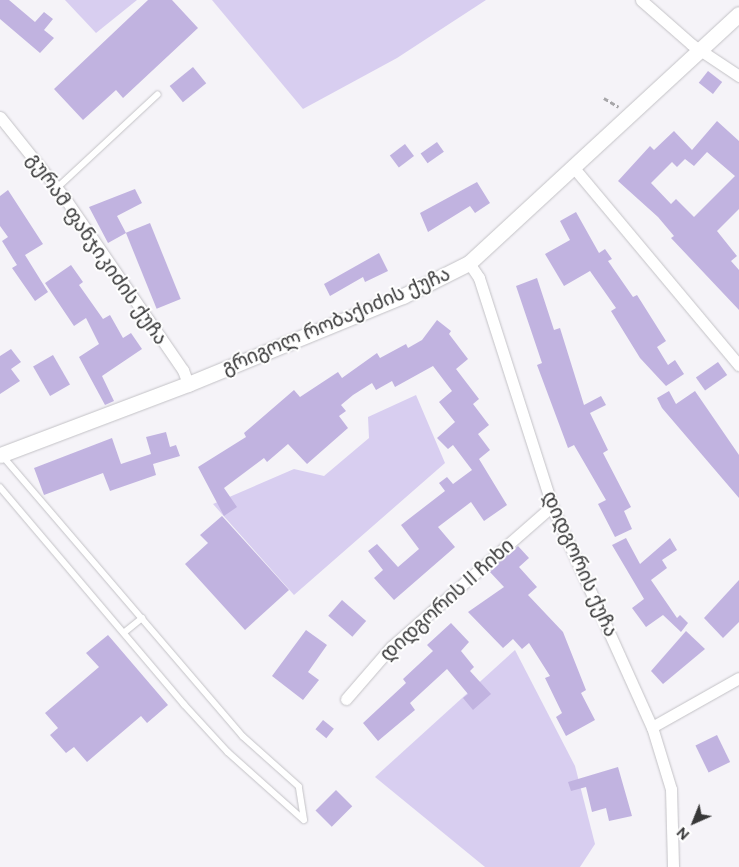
<!DOCTYPE html>
<html>
<head>
<meta charset="utf-8">
<style>
  body { margin:0 }
  #map { position:relative; width:739px; height:867px; overflow:hidden; background:#f5f3f8; font-family:Figtree,"Noto Sans Georgian",sans-serif }
  div>[style] { position:absolute }
  [style*='--x'] { left:calc(var(--x)*1px); top:calc(var(--y)*1px); width:calc(var(--w)*1px); rotate:calc(var(--a)*1deg) }
  .green>* { inset:0; background:#d8cef0 }
  .building>* { inset:0; background:#c1b3e0; transform-origin:0 0 }
  .path>* { height:2.5px; margin-top:-1.25px; transform-origin:0; background:repeating-linear-gradient(90deg,#a7a6a9 0 5px,transparent 0 7.5px) }
  .roads { filter:drop-shadow(0 0 1px #c3c2c6) drop-shadow(0 0 1px #c3c2c6) }
  .service>* { height:5.5px; margin:-2.75px; padding:0 2.75px; transform-origin:2.75px; border-radius:2.75px; background:#fff }
  .minor>* { height:11px; margin:-5.5px; padding:0 5.5px; transform-origin:5.5px; border-radius:5.5px; background:#fff }
  .tertiary>* { height:15px; margin:-7.5px; padding:0 7.5px; transform-origin:7.5px; border-radius:7.5px; background:#fff }
  span { translate:-50% -50%; white-space:nowrap; text-align:center; line-height:1.15; -webkit-text-stroke:4px #fff; paint-order:stroke }
  .street-label { font-size:19px; color:#373738 }
  .north { position:absolute; left:669px; top:797px; width:50px; height:50px; -webkit-text-stroke:4px #fff; paint-order:stroke; rotate:224deg; font-size:14px; font-weight:700; line-height:20px; text-align:center; color:#373738 }
  .north::after { content:''; display:block; margin:auto; width:18px; height:22px; background:#373738; clip-path:polygon(50% 0,100% 100%,50% 72%,0 100%) }
</style>
</head>
<body>
<div id="map">
  <div class="green">
    <div style="clip-path:polygon(65px 0,137px 0,96px 33px)"></div>
    <div style="clip-path:polygon(212px 0,486px 0,397px 58px,303px 109px)"></div>
    <div style="clip-path:polygon(416px 395px,445px 463px,294px 595px,213px 504px,294px 469px,324px 476px,369px 438px,368px 417px)"></div>
    <div style="clip-path:polygon(515px 650px,575px 766px,595px 844px,580px 867px,485px 867px,375px 777px)"></div>
  </div>
  <div class="building">
    <div style="clip-path:polygon(0 0,9px 0,35px 22px,44px 12px,53px 19px,44px 30px,54px 38px,40px 53px,0 19px)"></div>
    <div style="clip-path:polygon(148px 0,172px 0,198px 28px,123px 98px,116px 90px,83px 120px,54px 89px)"></div>
    <div style="left:193px;top:67px;width:21px;height:30px;rotate:51deg"></div>
    <div style="left:708px;top:71px;width:18px;height:15px;rotate:38deg"></div>
    <div style="clip-path:polygon(evenodd,717px 121px,739px 141px,739px 209px,717px 231px,737px 256px,731px 261px,739px 270px,739px 310px,671px 238px,674px 236px,658px 217px,618px 181px,650px 146px,654px 150px,674px 131px,692px 150px,717px 121px,707px 152px,735px 176px,694px 217px,676px 199px,671px 204px,651px 183px,672px 162px,677px 167px,685px 159px,694px 166px,707px 152px)"></div>
    <div style="left:437px;top:142px;width:12px;height:20px;rotate:55deg"></div>
    <div style="left:405px;top:144px;width:15px;height:19px;rotate:53deg"></div>
    <div style="clip-path:polygon(477px 182px,490px 203px,475px 213px,470px 206px,428px 232px,420px 213px)"></div>
    <div style="clip-path:polygon(135px 189px,142px 203px,117px 216px,126px 233px,108px 243px,89px 207px)"></div>
    <div style="clip-path:polygon(8px 190px,43px 244px,25px 255px,48px 292px,35px 301px,12px 268px,17px 265px,2px 241px,8px 237px,0 226px,0 196px)"></div>
    <div style="clip-path:polygon(576px 212px,599px 253px,605px 249px,612px 259px,608px 261px,633px 297px,637px 295px,666px 341px,657px 347px,668px 365px,675px 360px,684px 374px,666px 386px,640px 358px,611px 311px,616px 308px,590px 271px,564px 286px,545px 254px,570px 240px,560px 221px)"></div>
    <div style="left:150px;top:223px;width:82px;height:26px;rotate:68deg"></div>
    <div style="clip-path:polygon(379px 253px,388px 271px,365px 282px,363px 277px,330px 296px,324px 284px)"></div>
    <div style="clip-path:polygon(71px 265px,83px 282px,79px 285px,103px 319px,110px 315px,123px 338px,131px 333px,142px 349px,102px 376px,114px 401px,105px 405px,79px 357px,99px 344px,86px 318px,74px 326px,45px 283px)"></div>
    <div style="clip-path:polygon(537px 278px,554px 330px,560px 328px,584px 405px,601px 396px,606px 405px,590px 413px,608px 450px,603px 453px,631px 507px,624px 511px,632px 529px,615px 537px,598px 504px,606px 500px,574px 445px,568px 448px,537px 365px,542px 363px,516px 286px)"></div>
    <div style="clip-path:polygon(437px 320px,451px 331px,449px 334px,468px 359px,456px 369px,479px 399px,473px 404px,489px 425px,478px 434px,490px 450px,479px 459px,507px 505px,484px 521px,471px 502px,438px 527px,455px 547px,394px 600px,374px 578px,383px 570px,368px 551px,377px 544px,398px 567px,419px 549px,401px 525px,445px 491px,439px 483px,447px 477px,453px 484px,472px 470px,453px 445px,448px 449px,437px 438px,455px 422px,439px 402px,452px 391px,433px 366px,395px 387px,392px 381px,376px 390px,372px 383px,353px 395px,341px 405px,346px 411px,339px 416px,348px 428px,307px 464px,288px 444px,267px 462px,264px 458px,224px 488px,237px 507px,224px 516px,198px 467px,246px 437px,244px 433px,294px 390px,300px 397px,338px 372px,342px 378px,377px 353px,380px 358px,406px 344px,408px 348px,422px 340px)"></div>
    <div style="clip-path:polygon(11px 349px,21px 362px,11px 369px,20px 381px,0 394px,0 356px)"></div>
    <div style="left:53px;top:355px;width:34px;height:23px;rotate:60deg"></div>
    <div style="left:718px;top:362px;width:16px;height:27px;rotate:55deg"></div>
    <div style="clip-path:polygon(669px 391px,676px 404px,695px 391px,739px 455px,739px 498px,662px 408px,657px 398px)"></div>
    <div style="clip-path:polygon(166px 432px,170px 447px,176px 445px,180px 456px,153px 464px,156px 475px,110px 491px,103px 473px,44px 495px,34px 468px,112px 438px,121px 464px,151px 454px,146px 437px)"></div>
    <div style="clip-path:polygon(222px 516px,289px 590px,245px 630px,185px 564px,208px 543px,200px 535px)"></div>
    <div style="clip-path:polygon(626px 538px,640px 564px,670px 538px,677px 550px,662px 560px,667px 568px,651px 580px,677px 618px,680px 615px,688px 623px,681px 632px,663px 615px,646px 627px,632px 608px,644px 599px,612px 545px)"></div>
    <div style="clip-path:polygon(518px 546px,529px 558px,519px 567px,537px 587px,528px 595px,563px 632px,586px 690px,581px 693px,595px 720px,566px 736px,556px 717px,562px 713px,545px 678px,550px 676px,529px 643px,522px 649px,513px 639px,503px 648px,468px 612px,504px 587px,489px 571px)"></div>
    <div style="clip-path:polygon(739px 580px,739px 622px,723px 638px,704px 618px)"></div>
    <div style="left:342px;top:600px;width:32px;height:21px;rotate:41deg"></div>
    <div style="clip-path:polygon(451px 623px,469px 642px,461px 651px,474px 667px,470px 671px,491px 694px,473px 710px,463px 698px,468px 694px,447px 669px,410px 703px,415px 710px,378px 741px,363px 723px,406px 683px,403px 679px,433px 651px,427px 645px)"></div>
    <div style="clip-path:polygon(306px 630px,327px 645px,308px 672px,319px 680px,303px 700px,272px 676px)"></div>
    <div style="clip-path:polygon(686px 631px,705px 649px,663px 684px,651px 671px)"></div>
    <div style="clip-path:polygon(108px 635px,168px 705px,147px 723px,141px 716px,87px 762px,74px 747px,66px 753px,50px 735px,58px 728px,45px 713px,99px 667px,86px 653px)"></div>
    <div style="left:323px;top:720px;width:14px;height:12px;rotate:39deg"></div>
    <div style="left:717px;top:735px;width:30px;height:24px;rotate:64deg"></div>
    <div style="clip-path:polygon(618px 767px,632px 816px,609px 821px,606px 808px,592px 812px,586px 787px,571px 791px,568px 782px)"></div>
    <div style="left:336px;top:790px;width:23px;height:29px;rotate:45deg"></div>
  </div>
  <div class="path">
    <div style="--x:604;--y:98;--w:17;--a:31"></div>
  </div>
  <div class="roads">
    <div class="service">
      <div style="--x:57;--y:188;--w:137;--a:-42.9"></div>
      <div style="--x:0;--y:487;--w:285;--a:49.7"></div>
      <div style="--x:184;--y:704;--w:65;--a:47.5"></div>
      <div style="--x:228;--y:752;--w:102;--a:41.8"></div>
      <div style="--x:304;--y:820;--w:33;--a:-99"></div>
      <div style="--x:299;--y:787;--w:75;--a:-138.2"></div>
      <div style="--x:243;--y:737;--w:370;--a:-130.6"></div>
      <div style="--x:125;--y:632;--w:22;--a:-39"></div>
    </div>
    <div class="minor">
      <div style="--x:641;--y:0;--w:67;--a:41.3"></div>
      <div style="--x:691;--y:44;--w:58;--a:33.7"></div>
      <div style="--x:0;--y:117;--w:102;--a:51.3"></div>
      <div style="--x:64;--y:197;--w:210;--a:55.5"></div>
      <div style="--x:183;--y:370;--w:15;--a:70"></div>
      <div style="--x:574;--y:168;--w:257;--a:50.1"></div>
      <div style="--x:469;--y:263;--w:18;--a:56"></div>
      <div style="--x:479;--y:278;--w:239;--a:72.2"></div>
      <div style="--x:552;--y:506;--w:243;--a:65.7"></div>
      <div style="--x:652;--y:727;--w:65;--a:73"></div>
      <div style="--x:671;--y:789;--w:78;--a:88.5"></div>
      <div style="--x:346;--y:699;--w:69;--a:-49.1"></div>
      <div style="--x:391;--y:647;--w:214;--a:-41.2"></div>
      <div style="--x:652;--y:727;--w:100;--a:-29.4"></div>
    </div>
    <div class="tertiary">
      <div style="--x:0;--y:455;--w:201;--a:-20.7"></div>
      <div style="--x:188;--y:384;--w:232;--a:-22.3"></div>
      <div style="--x:403;--y:296;--w:74;--a:-26.6"></div>
      <div style="--x:469;--y:263;--w:367;--a:-42.7"></div>
    </div>
  </div>
  <div class="street-label">
    <span style="left:97px;top:249px;rotate:55deg">გურამ ფანჯიკიძის ქუჩა</span>
    <span style="left:336px;top:321px;rotate:-23deg">გრიგოლ რობაქიძის ქუჩა</span>
    <span style="left:580px;top:564px;rotate:66deg">დიდგორის ქუჩა</span>
    <span style="left:447px;top:600px;rotate:-42deg">დიდგორის II ჩიხი</span>
  </div>
  <div class="north">N</div>
</div>
</body>
</html>
